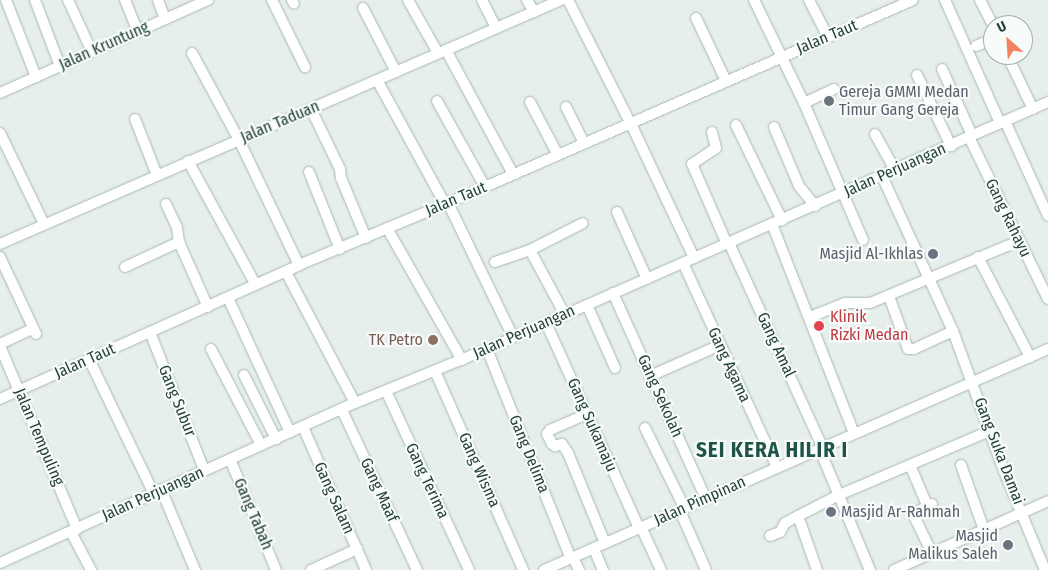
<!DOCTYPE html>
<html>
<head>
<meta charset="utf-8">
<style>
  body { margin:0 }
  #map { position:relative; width:1048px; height:570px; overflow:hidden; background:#e6efeb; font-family:"Fira Sans Condensed",sans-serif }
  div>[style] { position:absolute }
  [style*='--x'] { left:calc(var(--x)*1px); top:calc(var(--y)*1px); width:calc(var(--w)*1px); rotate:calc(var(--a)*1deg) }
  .roads { filter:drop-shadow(0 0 1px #a8b8b2) drop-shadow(0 0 1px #a8b8b2) }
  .minor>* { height:10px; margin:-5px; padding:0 5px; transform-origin:5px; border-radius:5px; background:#fff }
  .dots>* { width:14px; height:14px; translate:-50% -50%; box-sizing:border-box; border:2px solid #f7fbf9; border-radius:50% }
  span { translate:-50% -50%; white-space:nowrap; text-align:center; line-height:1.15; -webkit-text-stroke:4.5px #f7fbf9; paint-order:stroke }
  .street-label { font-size:16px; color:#24423a }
  .worship-label { font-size:16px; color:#5b616d }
  .left { translate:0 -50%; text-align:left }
  .right { translate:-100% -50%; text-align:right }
  .health-label { font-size:16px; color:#be3a42 }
  .education-label { font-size:16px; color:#785e54 }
  .district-label { font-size:21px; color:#1f5548; font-weight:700; letter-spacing:1px }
  .north { position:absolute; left:983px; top:15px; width:50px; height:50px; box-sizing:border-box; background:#f7fbf9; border:1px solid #a3b1ad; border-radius:50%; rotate:334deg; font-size:14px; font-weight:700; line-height:20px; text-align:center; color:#24423a }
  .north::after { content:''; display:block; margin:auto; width:18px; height:22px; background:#f4845f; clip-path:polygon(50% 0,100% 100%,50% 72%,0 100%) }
</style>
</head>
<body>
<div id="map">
  <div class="roads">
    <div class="minor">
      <div style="--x:6;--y:0;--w:83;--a:68.7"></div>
      <div style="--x:35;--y:0;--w:71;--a:69.3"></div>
      <div style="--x:68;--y:0;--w:57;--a:65.2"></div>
      <div style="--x:125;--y:0;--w:35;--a:68"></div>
      <div style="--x:158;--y:0;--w:20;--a:70"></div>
      <div style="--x:272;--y:0;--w:75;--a:63.8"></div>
      <div style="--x:292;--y:0;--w:4;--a:63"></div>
      <div style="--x:408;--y:0;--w:61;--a:60.5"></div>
      <div style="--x:482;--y:0;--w:31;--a:63"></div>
      <div style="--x:527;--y:0;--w:14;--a:60"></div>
      <div style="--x:568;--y:0;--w:139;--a:63.1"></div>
      <div style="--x:631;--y:124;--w:148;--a:64.8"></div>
      <div style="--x:754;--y:0;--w:114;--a:64.1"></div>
      <div style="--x:804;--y:103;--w:149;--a:66.7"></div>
      <div style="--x:809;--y:0;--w:42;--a:62.8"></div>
      <div style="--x:945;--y:0;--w:135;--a:65.9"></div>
      <div style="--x:980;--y:0;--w:29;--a:63"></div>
      <div style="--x:363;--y:8;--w:72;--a:62.7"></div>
      <div style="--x:696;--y:18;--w:70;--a:64.5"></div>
      <div style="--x:976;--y:46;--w:18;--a:-22"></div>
      <div style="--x:446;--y:50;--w:141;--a:61.6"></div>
      <div style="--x:192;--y:53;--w:99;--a:61.6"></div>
      <div style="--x:239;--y:140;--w:139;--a:64.4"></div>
      <div style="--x:1007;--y:55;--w:60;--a:64.3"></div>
      <div style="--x:942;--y:69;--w:72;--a:65.6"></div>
      <div style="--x:917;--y:75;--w:79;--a:64.4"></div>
      <div style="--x:377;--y:80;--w:141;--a:61.3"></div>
      <div style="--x:0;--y:93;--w:228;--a:-24.1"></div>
      <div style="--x:437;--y:101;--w:98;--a:60.8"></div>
      <div style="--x:530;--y:102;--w:60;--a:62.2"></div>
      <div style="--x:804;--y:103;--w:33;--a:-25"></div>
      <div style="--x:566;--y:107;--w:40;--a:63.4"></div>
      <div style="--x:311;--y:109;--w:67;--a:64.2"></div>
      <div style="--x:340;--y:169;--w:9;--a:84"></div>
      <div style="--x:341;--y:178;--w:65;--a:67.4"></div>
      <div style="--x:135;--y:119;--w:60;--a:68.6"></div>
      <div style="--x:1005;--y:121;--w:104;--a:65.6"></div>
      <div style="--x:736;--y:125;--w:106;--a:64.2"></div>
      <div style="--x:774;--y:127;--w:64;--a:67"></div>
      <div style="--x:799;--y:186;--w:26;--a:51"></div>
      <div style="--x:712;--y:132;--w:16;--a:76"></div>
      <div style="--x:716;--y:148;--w:29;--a:146"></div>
      <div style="--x:692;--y:164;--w:87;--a:66.4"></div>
      <div style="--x:0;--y:133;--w:101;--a:64.2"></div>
      <div style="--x:875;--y:134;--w:41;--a:60.9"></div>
      <div style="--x:969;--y:137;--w:180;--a:64"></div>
      <div style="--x:188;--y:161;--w:141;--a:61.3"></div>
      <div style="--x:309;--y:172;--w:83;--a:68.1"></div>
      <div style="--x:882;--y:176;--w:170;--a:65.4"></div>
      <div style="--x:953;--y:331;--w:149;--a:70"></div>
      <div style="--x:1004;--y:471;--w:107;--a:67.5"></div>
      <div style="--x:448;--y:203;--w:149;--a:64.1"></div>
      <div style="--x:166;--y:204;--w:26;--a:65"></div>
      <div style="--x:177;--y:228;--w:14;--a:82"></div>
      <div style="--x:179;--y:242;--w:71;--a:66"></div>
      <div style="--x:617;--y:212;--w:73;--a:65.9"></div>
      <div style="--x:772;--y:224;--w:225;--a:68.6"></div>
      <div style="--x:387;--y:228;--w:152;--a:60.4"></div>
      <div style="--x:729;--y:243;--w:226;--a:65.4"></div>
      <div style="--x:0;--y:244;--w:612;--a:-23.51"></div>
      <div style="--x:0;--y:257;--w:85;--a:64.9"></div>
      <div style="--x:978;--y:257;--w:113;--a:62.5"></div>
      <div style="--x:495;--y:262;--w:37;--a:-19"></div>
      <div style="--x:683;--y:263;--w:225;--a:65.3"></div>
      <div style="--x:125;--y:267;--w:60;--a:-24.8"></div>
      <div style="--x:286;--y:272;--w:148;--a:62.2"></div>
      <div style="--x:613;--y:293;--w:226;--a:65.7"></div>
      <div style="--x:889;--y:296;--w:56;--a:70.3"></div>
      <div style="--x:908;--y:349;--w:6;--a:0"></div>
      <div style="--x:914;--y:349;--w:43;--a:-24.8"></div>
      <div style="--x:228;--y:298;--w:148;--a:65.2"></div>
      <div style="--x:587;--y:305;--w:69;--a:66"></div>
      <div style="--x:565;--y:315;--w:74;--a:-118.3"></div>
      <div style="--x:530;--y:250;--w:59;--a:-27"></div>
      <div style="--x:810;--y:317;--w:38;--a:-22"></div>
      <div style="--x:845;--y:303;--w:25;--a:0"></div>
      <div style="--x:870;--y:303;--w:161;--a:-22.6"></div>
      <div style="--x:546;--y:323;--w:225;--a:65.6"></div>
      <div style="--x:150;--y:332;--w:148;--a:68.6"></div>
      <div style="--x:0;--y:344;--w:33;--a:-25"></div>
      <div style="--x:0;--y:346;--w:199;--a:67.2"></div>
      <div style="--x:211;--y:349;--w:108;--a:62.5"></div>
      <div style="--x:487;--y:349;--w:226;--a:68.2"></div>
      <div style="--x:89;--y:359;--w:148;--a:64.3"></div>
      <div style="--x:435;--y:371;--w:218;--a:66.1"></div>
      <div style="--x:244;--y:375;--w:72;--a:63.4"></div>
      <div style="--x:650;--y:376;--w:77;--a:-23.9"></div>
      <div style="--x:386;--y:391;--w:197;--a:65.1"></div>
      <div style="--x:0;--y:399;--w:328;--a:-24.1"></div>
      <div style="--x:299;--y:265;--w:161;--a:-22.6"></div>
      <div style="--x:448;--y:203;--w:507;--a:-23.58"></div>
      <div style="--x:342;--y:410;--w:177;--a:64.9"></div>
      <div style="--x:587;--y:414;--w:40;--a:156.6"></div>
      <div style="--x:550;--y:430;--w:5;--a:127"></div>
      <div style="--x:547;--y:434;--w:11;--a:63"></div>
      <div style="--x:552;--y:444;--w:4;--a:34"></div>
      <div style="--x:555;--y:446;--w:7;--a:-16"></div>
      <div style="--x:562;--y:444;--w:11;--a:56"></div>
      <div style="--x:568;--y:453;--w:97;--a:67.7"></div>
      <div style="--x:303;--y:427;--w:156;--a:66.2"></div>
      <div style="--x:645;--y:428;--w:90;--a:63.7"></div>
      <div style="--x:820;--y:450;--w:130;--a:67.4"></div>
      <div style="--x:230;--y:459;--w:120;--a:67.5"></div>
      <div style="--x:910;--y:465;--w:43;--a:67"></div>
      <div style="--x:961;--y:465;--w:69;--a:70.5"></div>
      <div style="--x:161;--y:489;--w:88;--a:67.2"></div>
      <div style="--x:932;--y:504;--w:13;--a:153"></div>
      <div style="--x:920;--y:510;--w:8;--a:135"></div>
      <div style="--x:914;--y:516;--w:41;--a:64.1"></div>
      <div style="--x:680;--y:511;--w:64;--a:66.2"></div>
      <div style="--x:641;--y:527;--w:47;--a:65.1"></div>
      <div style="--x:71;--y:532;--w:43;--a:62.2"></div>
      <div style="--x:770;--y:536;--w:11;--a:-22"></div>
      <div style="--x:780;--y:532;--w:10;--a:-61"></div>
      <div style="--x:785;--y:523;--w:15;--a:-28"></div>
      <div style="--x:594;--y:549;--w:23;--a:67"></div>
      <div style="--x:573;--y:558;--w:13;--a:63"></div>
      <div style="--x:0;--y:563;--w:389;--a:-24.3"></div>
      <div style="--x:355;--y:403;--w:143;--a:-22.2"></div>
      <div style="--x:487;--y:349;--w:613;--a:-23.76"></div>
      <div style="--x:311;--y:570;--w:51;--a:-24.5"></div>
      <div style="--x:544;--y:570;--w:550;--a:-23.68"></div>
      <div style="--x:817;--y:570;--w:57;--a:-109.4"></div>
      <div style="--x:798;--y:516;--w:46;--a:-27.1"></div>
      <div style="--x:839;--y:495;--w:164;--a:-23"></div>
      <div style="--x:894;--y:570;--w:169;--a:-24.1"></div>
    </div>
  </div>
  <div class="dots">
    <div style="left:829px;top:101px;background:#6b7280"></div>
    <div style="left:933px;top:254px;background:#6b7280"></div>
    <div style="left:819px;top:326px;background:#e0444e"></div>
    <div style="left:433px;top:340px;background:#8d6e63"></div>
    <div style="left:831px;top:512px;background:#6b7280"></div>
    <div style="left:1008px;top:545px;background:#6b7280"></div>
  </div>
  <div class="street-label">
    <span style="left:827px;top:37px;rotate:-23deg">Jalan Taut</span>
    <span style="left:104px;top:46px;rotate:-24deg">Jalan Kruntung</span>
    <span style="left:280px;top:122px;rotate:-23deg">Jalan Taduan</span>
    <span style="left:895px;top:170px;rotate:-24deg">Jalan Perjuangan</span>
    <span style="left:456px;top:199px;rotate:-23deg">Jalan Taut</span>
    <span style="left:1008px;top:218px;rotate:64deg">Gang Rahayu</span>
    <span style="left:524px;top:332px;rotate:-24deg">Jalan Perjuangan</span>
    <span style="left:776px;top:345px;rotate:65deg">Gang Amal</span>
    <span style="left:85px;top:361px;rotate:-24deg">Jalan Taut</span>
    <span style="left:729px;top:365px;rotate:65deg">Gang Agama</span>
    <span style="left:660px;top:396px;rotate:66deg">Gang Sekolah</span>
    <span style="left:177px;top:401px;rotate:68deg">Gang Subur</span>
    <span style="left:592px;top:425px;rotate:66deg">Gang Sukamaju</span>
    <span style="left:39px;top:437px;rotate:67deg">Jalan Tempuling</span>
    <span style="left:999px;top:451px;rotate:69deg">Gang Suka Damai</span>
    <span style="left:529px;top:454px;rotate:68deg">Gang Delima</span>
    <span style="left:479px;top:470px;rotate:66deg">Gang Wisma</span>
    <span style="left:427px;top:481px;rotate:65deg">Gang Terima</span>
    <span style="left:379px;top:490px;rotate:65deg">Gang Maaf</span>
    <span style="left:153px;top:494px;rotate:-24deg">Jalan Perjuangan</span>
    <span style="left:334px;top:498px;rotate:66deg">Gang Salam</span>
    <span style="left:700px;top:501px;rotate:-24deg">Jalan Pimpinan</span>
    <span style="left:253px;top:514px;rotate:67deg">Gang Tabah</span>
  </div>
  <div class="worship-label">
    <span class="left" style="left:839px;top:101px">Gereja GMMI Medan<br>Timur Gang Gereja</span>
    <span class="right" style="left:923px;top:254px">Masjid Al-Ikhlas</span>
    <span class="left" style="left:841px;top:512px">Masjid Ar-Rahmah</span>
    <span class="right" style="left:998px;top:545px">Masjid<br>Malikus Saleh</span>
  </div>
  <div class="health-label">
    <span class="left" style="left:830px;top:326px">Klinik<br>Rizki Medan</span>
  </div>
  <div class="education-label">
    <span class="right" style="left:423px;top:340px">TK Petro</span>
  </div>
  <div class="district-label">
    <span style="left:772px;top:450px">SEI KERA HILIR I</span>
  </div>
  <div class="north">U</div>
</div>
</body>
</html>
